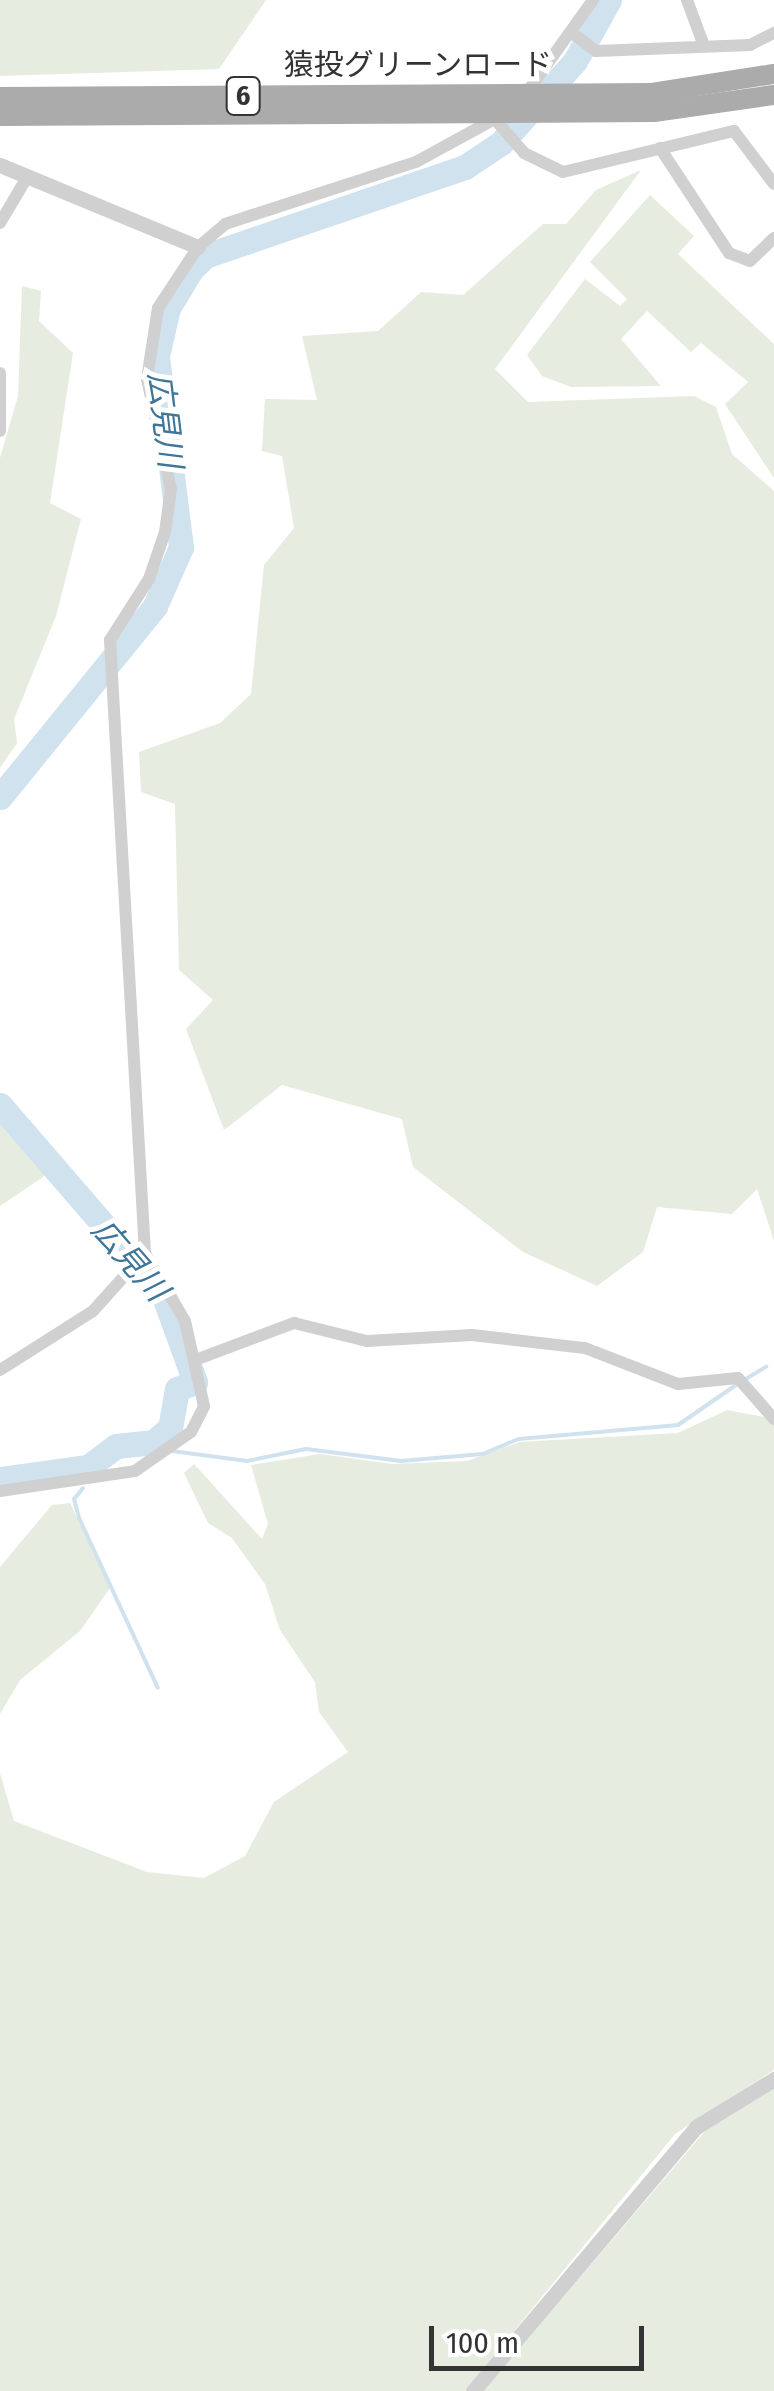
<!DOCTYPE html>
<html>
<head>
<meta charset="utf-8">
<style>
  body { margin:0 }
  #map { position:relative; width:774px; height:2391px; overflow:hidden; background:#fff; font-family:"Fira Sans Condensed","Noto Sans JP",sans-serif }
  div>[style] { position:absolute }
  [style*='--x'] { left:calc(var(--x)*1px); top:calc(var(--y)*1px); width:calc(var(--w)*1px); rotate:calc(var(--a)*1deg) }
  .green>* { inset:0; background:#e6ecdf }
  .stream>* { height:4px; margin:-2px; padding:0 2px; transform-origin:2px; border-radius:2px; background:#cfe2ee }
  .river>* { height:25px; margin:-12.5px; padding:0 12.5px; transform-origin:12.5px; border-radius:12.5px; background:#cfe2ee }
  .minor>* { height:12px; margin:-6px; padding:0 6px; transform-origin:6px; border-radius:6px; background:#d0d0d0 }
  .tertiary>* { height:15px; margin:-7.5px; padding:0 7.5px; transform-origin:7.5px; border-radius:7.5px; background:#d0d0d0 }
  .primary>* { height:20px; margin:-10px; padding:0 10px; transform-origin:10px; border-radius:10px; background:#ababab }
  span { translate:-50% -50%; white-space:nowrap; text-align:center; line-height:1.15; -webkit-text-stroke:10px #fff; paint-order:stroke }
  .shield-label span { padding:2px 8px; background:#fff; border:2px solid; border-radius:8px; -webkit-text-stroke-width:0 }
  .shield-label { font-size:28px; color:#333; font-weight:700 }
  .street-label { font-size:30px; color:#333 }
  .water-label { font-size:32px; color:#3f7597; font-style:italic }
  .scale { position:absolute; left:429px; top:2326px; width:215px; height:45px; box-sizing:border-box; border:5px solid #333; border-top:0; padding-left:12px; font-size:30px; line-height:35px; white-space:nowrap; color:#333; -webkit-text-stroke:8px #fff; paint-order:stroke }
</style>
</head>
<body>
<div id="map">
  <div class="green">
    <div style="clip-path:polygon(0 0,266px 0,219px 69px,0 76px)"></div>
    <div style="clip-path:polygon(641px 170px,495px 369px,528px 402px,694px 396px,716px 407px,732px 454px,774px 491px,774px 1241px,757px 1189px,732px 1214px,657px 1207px,643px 1252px,597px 1286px,523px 1252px,413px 1167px,402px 1119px,282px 1085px,224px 1130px,186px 1029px,213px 1000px,179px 970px,175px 804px,141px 792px,139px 752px,220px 723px,251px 694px,264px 565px,294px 528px,282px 456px,262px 451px,265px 399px,317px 400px,302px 336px,378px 331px,421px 292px,463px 295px,543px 224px,566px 224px,596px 190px)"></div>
    <div style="clip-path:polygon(650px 195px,694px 236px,678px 254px,774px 344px,774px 478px,725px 404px,748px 382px,701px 343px,691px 352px,647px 311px,621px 339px,661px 386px,571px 387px,542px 376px,527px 355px,585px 279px,620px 306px,627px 299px,590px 262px)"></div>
    <div style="clip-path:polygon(22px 286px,41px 291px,39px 321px,73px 353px,50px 503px,81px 519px,56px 616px,14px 719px,17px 743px,0 768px,0 458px,18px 396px)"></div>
    <div style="clip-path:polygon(0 1115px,46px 1175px,0 1206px)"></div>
    <div style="clip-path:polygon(727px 1410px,774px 1419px,774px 2070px,675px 2134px,465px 2391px,0 2391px,0 1773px,14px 1821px,147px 1872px,204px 1878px,245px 1856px,274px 1802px,348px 1752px,319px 1712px,315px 1682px,280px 1630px,265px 1584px,232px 1538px,208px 1523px,184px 1473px,194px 1464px,262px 1539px,268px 1524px,251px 1465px,320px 1454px,392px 1464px,467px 1461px,520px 1442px,678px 1433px)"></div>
    <div style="clip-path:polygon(70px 1503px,110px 1588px,80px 1631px,20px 1680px,0 1714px,0 1567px,52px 1505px)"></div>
    <div style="clip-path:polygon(774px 2088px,774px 2391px,483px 2391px,705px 2131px)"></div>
  </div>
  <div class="stream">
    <div style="--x:744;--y:1380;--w:26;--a:-31"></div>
    <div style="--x:154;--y:1442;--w:11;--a:27"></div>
    <div style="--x:172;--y:1451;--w:76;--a:7.6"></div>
    <div style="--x:247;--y:1461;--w:60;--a:-11.5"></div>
    <div style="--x:306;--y:1449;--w:96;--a:7.2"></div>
    <div style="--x:401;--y:1461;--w:82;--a:-4.9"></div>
    <div style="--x:483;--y:1454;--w:39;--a:-23"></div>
    <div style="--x:519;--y:1439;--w:160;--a:-5"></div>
    <div style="--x:678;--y:1425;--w:70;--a:-34.6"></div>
    <div style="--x:83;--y:1488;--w:14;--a:129"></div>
    <div style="--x:74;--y:1499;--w:20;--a:75"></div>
    <div style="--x:79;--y:1518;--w:187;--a:65.1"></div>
  </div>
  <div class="river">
    <div style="--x:0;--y:797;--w:246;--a:-50.9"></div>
    <div style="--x:155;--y:606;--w:64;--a:-66.2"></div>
    <div style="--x:181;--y:547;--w:193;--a:-97.2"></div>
    <div style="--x:157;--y:356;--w:49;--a:-77.1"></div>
    <div style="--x:168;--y:308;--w:44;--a:-58.8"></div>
    <div style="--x:191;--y:270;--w:20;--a:-45"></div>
    <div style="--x:205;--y:256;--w:275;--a:-18.9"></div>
    <div style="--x:465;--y:167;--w:43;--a:-33.7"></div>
    <div style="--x:501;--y:143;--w:110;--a:-47.9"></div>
    <div style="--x:575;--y:61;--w:70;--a:-60.9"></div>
    <div style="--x:0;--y:1105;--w:250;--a:49.2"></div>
    <div style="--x:163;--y:1294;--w:94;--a:70"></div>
    <div style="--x:195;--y:1382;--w:19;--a:159"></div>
    <div style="--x:177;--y:1389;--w:40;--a:100"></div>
    <div style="--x:170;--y:1428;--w:21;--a:139"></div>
    <div style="--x:154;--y:1442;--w:38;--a:174"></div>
    <div style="--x:116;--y:1446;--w:35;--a:143"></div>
    <div style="--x:88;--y:1467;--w:89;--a:172.2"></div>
  </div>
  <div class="minor">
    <div style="--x:687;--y:0;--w:49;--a:69.7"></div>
    <div style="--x:572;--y:33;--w:30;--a:37"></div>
    <div style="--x:596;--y:51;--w:154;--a:-2.2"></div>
    <div style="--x:750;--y:45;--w:27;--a:-27"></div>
    <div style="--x:525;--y:95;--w:117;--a:-54.4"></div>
    <div style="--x:499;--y:124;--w:38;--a:49"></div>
    <div style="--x:524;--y:153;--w:43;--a:26"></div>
    <div style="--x:563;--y:172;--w:176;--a:-13.5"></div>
    <div style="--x:734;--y:131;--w:66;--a:53"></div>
    <div style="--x:660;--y:148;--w:126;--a:56.7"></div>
    <div style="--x:729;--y:253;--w:22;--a:21"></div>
    <div style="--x:750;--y:261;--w:33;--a:-44"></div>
    <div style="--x:0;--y:223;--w:51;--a:-59.4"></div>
    <div style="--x:0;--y:373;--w:58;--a:90"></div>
    <div style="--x:198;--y:1359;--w:103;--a:-20.6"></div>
    <div style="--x:294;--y:1323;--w:75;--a:13.9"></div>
    <div style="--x:367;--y:1341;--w:105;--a:-3.3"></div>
    <div style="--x:472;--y:1335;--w:114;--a:6.6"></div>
    <div style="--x:585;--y:1348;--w:100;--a:21.2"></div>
    <div style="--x:678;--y:1384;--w:60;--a:-5.7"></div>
    <div style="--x:738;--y:1378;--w:55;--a:48.7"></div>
    <div style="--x:0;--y:1370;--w:110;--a:-32.4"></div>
    <div style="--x:93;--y:1311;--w:78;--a:-48.1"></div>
    <div style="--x:0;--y:1491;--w:136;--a:-8.4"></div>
    <div style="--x:135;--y:1471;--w:68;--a:-34.9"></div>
    <div style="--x:191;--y:1432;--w:29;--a:-63"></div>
    <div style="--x:204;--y:1406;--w:87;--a:-102.6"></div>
    <div style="--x:185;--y:1321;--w:79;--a:-120.5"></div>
    <div style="--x:145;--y:1253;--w:614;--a:-93.27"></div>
    <div style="--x:110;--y:640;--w:72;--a:-57.4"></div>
    <div style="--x:149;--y:579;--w:50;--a:-71.2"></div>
    <div style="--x:165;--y:532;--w:43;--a:-82.1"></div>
    <div style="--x:171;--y:489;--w:113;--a:-102.3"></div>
    <div style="--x:147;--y:379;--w:72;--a:-81.2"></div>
    <div style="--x:158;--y:308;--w:73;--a:-56.7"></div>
    <div style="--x:198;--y:247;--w:35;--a:-40"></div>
    <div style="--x:225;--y:224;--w:201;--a:-18"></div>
    <div style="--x:416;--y:162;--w:108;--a:-28.7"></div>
  </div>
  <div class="tertiary">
    <div style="--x:0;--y:165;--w:214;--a:22.5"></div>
    <div style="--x:473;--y:2391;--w:346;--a:-49.8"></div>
    <div style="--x:696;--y:2127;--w:92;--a:-31.6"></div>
  </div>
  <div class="primary">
    <div style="--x:0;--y:97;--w:652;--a:-0.35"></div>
    <div style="--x:652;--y:93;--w:123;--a:-8.9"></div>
    <div style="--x:0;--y:116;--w:654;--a:-0.35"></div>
    <div style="--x:654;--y:112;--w:121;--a:-8.1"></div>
  </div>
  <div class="shield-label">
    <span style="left:243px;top:96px">6</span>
  </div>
  <div class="street-label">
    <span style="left:418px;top:65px">猿投グリーンロード</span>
  </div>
  <div class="water-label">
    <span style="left:165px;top:420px;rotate:83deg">広見川</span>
    <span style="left:130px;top:1260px;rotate:49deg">広見川</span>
  </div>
  <div class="scale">100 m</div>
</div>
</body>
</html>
